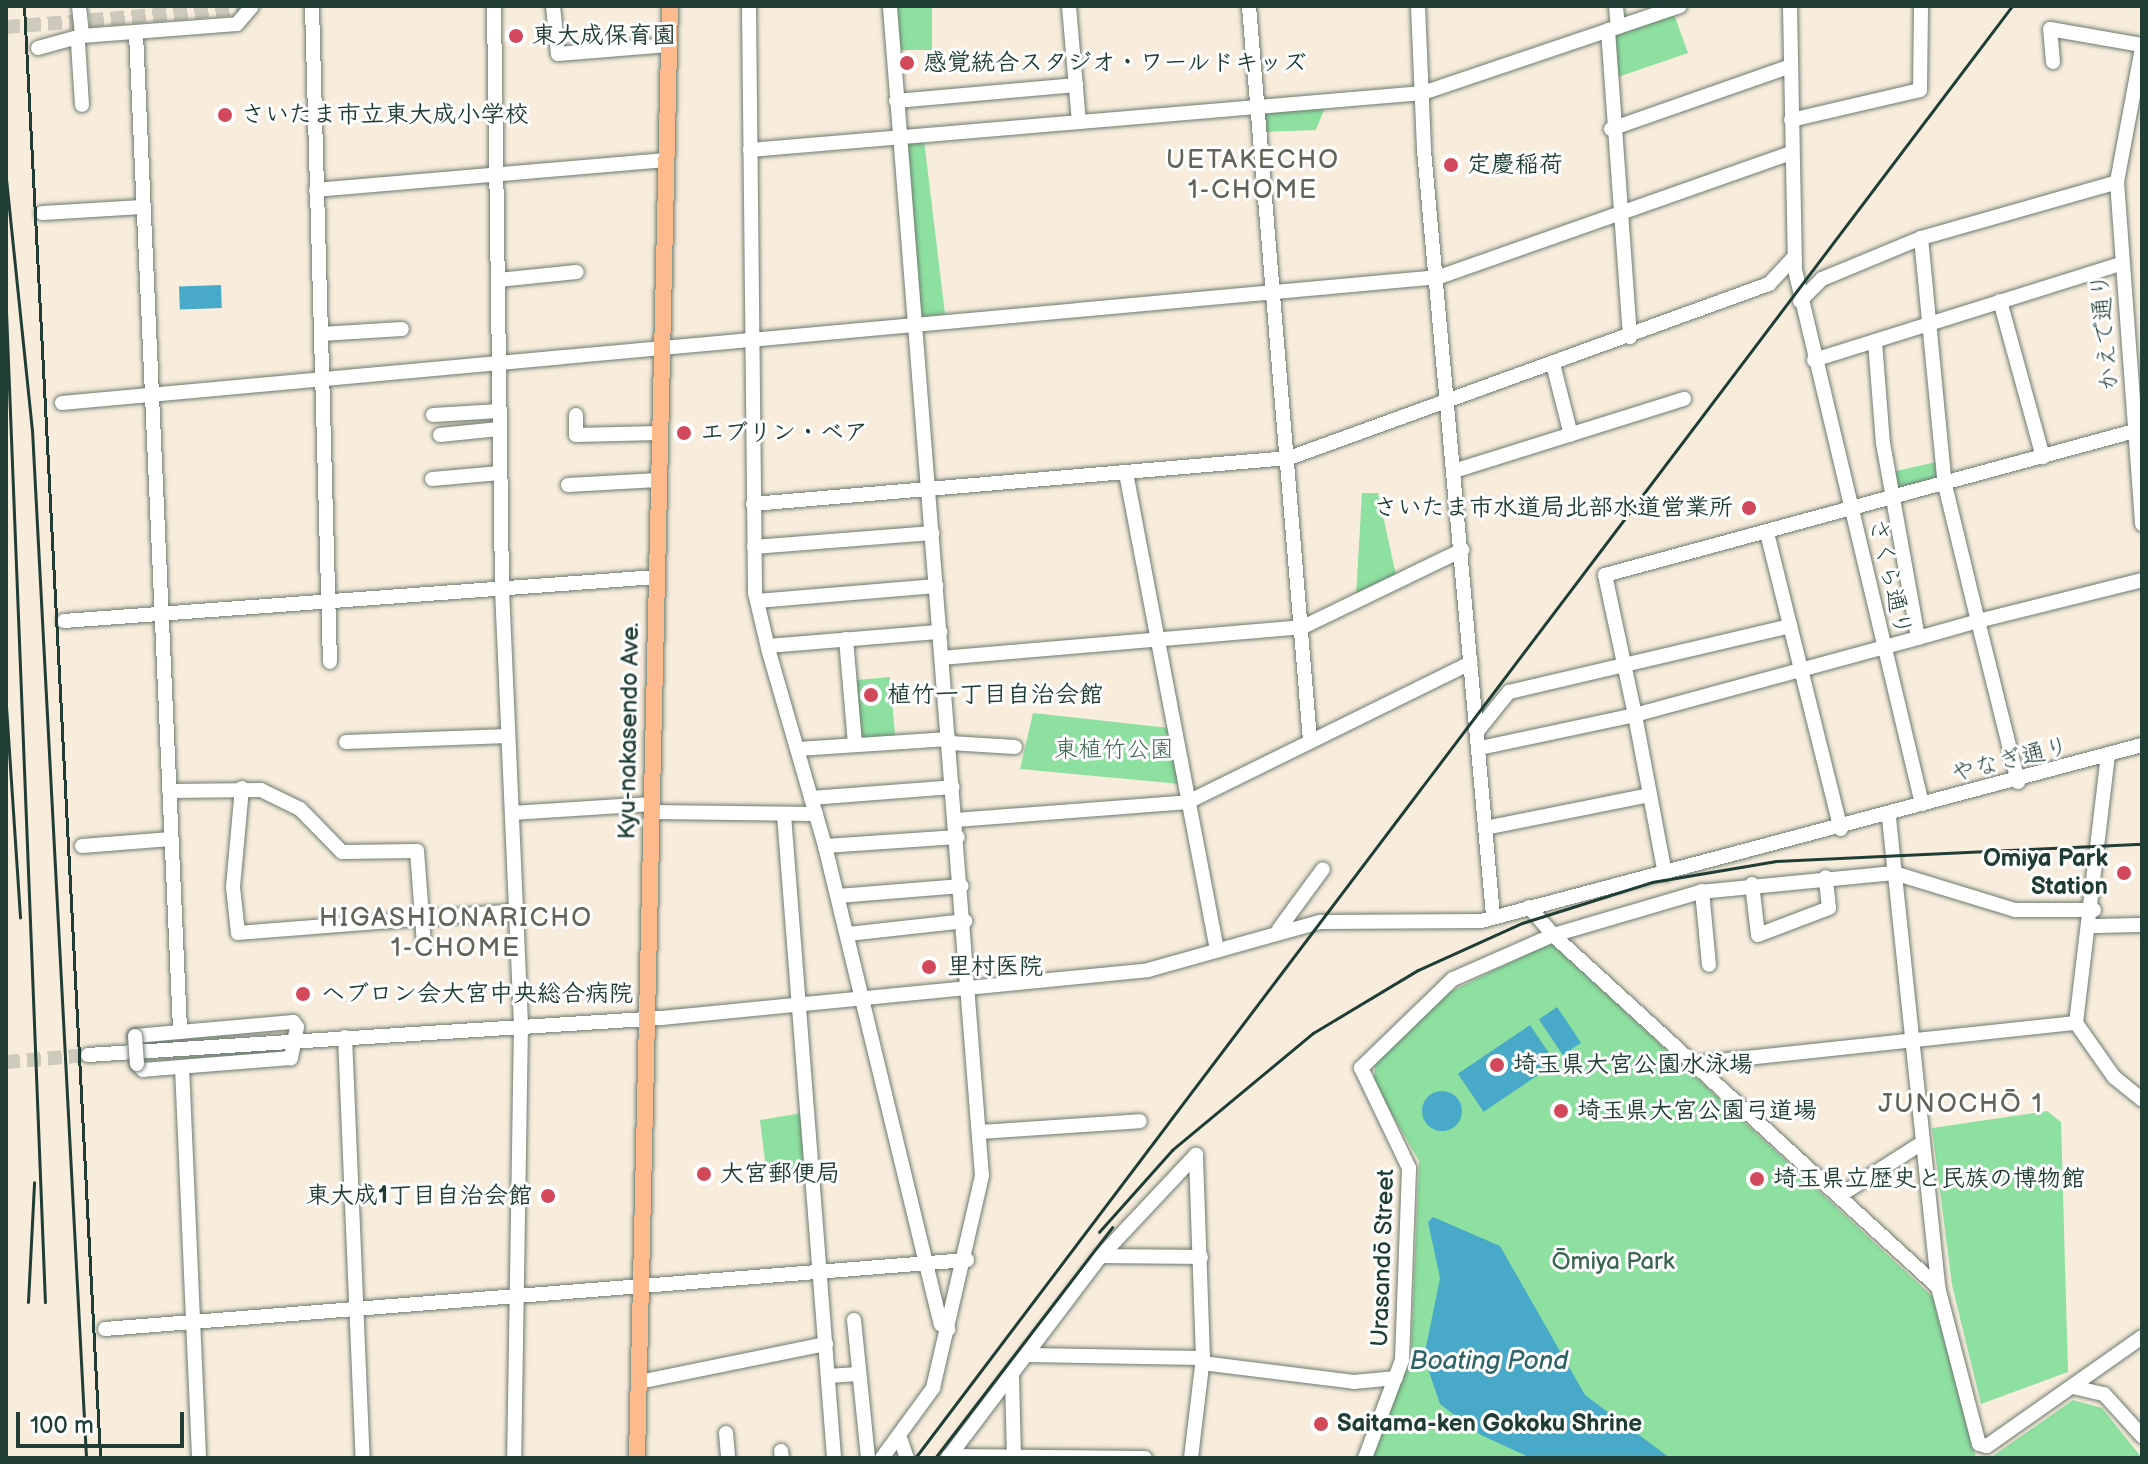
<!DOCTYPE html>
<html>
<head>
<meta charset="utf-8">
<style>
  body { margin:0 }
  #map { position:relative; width:2148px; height:1464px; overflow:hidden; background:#f8eddd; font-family:"Balsamiq Sans","Klee One",sans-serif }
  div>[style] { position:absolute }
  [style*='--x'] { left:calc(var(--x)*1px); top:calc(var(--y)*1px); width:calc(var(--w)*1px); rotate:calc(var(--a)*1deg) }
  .green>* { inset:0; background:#8ee0a1; transform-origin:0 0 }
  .water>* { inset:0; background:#49a9c8; transform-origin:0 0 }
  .round { border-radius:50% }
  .minor-tunnel>* { height:14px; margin-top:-7px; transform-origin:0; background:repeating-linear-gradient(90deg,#cdcabb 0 14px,transparent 0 21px) }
  .roads { filter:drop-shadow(0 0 2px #6b7b6f) drop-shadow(0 0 2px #6b7b6f) }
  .minor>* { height:14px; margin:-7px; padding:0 7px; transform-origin:7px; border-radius:7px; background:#fff }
  .major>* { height:16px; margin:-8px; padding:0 8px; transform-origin:8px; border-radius:8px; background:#fcba8d }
  .rail>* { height:3px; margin:-1.5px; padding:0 1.5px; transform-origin:1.5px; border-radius:1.5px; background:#1f3d34 }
  .bridges { filter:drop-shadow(0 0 2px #6b7b6f) drop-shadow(0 0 2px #6b7b6f) }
  .minor-bridge>* { height:14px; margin:-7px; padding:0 7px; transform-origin:7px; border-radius:7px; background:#fff }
  .dots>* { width:22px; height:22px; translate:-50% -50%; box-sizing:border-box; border:4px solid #fff; border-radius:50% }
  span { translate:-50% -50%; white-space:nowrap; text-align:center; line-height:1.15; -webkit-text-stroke:6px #fff; paint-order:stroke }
  .poi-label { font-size:24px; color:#1f3d34; font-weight:700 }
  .left { translate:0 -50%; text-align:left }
  .right { translate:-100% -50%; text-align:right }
  .street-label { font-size:24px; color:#1f3d34 }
  .park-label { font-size:24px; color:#3b664f }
  .neighbourhood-label { font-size:26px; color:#63635a; letter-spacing:2px }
  .water-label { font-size:26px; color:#2e6368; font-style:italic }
  .frame { position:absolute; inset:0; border:8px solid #1f3d34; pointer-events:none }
  .scale { position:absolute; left:16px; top:1412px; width:168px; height:36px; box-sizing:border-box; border:4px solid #1f3d34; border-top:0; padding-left:10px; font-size:24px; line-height:28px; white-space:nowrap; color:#1f3d34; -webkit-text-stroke:6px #fff; paint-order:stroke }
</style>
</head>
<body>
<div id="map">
  <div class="green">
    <div style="left:892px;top:6px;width:40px;height:44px"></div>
    <div style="clip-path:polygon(1674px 14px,1688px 53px,1615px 78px,1615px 33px)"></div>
    <div style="clip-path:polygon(1326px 105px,1316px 130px,1266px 132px,1265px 113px)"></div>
    <div style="clip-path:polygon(924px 140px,945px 314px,918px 317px,903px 141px)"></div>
    <div style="clip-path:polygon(1936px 462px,1937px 484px,1897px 491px,1892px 472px)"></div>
    <div style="clip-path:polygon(1362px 493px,1378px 493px,1396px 575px,1356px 596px)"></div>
    <div style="left:890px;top:677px;width:62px;height:39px;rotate:85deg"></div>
    <div style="clip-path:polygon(1033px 713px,1169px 728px,1180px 784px,1020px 769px)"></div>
    <div style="clip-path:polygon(1551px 943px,1933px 1297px,1976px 1458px,1372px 1458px,1411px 1354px,1419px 1161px,1374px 1084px,1375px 1060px,1443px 995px)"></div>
    <div style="clip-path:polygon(2047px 1111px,2061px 1122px,2068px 1372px,1981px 1404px,1952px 1285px,1932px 1128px)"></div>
    <div style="clip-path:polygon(802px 1113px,807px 1169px,767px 1178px,760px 1120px)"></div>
    <div style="clip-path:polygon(2073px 1400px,2102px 1408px,2142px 1458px,1990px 1458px)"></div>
  </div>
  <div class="water">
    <div style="left:221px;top:285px;width:23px;height:42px;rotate:88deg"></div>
    <div style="left:1557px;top:1007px;width:43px;height:22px;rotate:56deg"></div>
    <div style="left:1530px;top:1025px;width:46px;height:87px;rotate:56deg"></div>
    <div class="round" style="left:1422px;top:1091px;width:40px;height:40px"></div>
    <div style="clip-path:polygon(1433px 1217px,1500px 1246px,1585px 1395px,1670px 1458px,1531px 1458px,1481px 1435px,1440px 1404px,1424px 1357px,1440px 1278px,1428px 1222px)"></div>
  </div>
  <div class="minor-tunnel">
    <div style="--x:6;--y:27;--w:248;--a:-4.6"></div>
    <div style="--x:6;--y:1062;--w:82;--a:-4.9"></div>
  </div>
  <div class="roads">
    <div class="minor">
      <div style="--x:79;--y:6;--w:30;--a:84"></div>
      <div style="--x:312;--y:6;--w:656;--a:88.43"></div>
      <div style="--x:494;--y:6;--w:583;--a:89.21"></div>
      <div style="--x:502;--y:589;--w:434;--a:87.5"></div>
      <div style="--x:521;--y:1023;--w:435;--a:90.9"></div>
      <div style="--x:553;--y:6;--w:48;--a:84.1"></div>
      <div style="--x:558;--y:54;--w:111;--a:-4.6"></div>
      <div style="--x:749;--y:6;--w:587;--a:89.41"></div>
      <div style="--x:755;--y:593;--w:61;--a:76.7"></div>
      <div style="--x:769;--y:652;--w:202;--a:73.9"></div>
      <div style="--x:825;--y:846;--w:133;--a:-3.9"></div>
      <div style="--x:1069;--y:6;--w:116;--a:85.1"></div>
      <div style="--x:1249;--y:6;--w:737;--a:85.25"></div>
      <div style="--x:1418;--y:6;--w:144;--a:87.6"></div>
      <div style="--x:1424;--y:150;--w:768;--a:84.85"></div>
      <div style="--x:1616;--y:6;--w:21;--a:85"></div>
      <div style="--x:1790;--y:6;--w:264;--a:88.9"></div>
      <div style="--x:1795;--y:270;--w:549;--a:76.62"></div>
      <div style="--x:1608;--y:30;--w:308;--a:85.9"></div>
      <div style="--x:136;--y:33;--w:997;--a:87.47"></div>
      <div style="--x:78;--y:43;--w:62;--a:86.3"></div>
      <div style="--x:38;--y:48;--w:46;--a:-15.3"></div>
      <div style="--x:82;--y:36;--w:155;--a:-4.4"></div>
      <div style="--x:237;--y:24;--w:23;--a:-50"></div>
      <div style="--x:2142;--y:48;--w:136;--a:100.6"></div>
      <div style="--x:2117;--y:182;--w:343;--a:85.8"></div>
      <div style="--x:2053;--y:62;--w:33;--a:-95"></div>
      <div style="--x:2050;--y:29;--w:93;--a:9.9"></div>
      <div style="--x:896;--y:101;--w:181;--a:-5.1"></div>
      <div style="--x:1791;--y:120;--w:132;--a:-13.1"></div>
      <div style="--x:1920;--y:90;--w:84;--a:-89.3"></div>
      <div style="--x:1611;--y:129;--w:191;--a:-19.3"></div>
      <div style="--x:750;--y:150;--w:675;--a:-4.84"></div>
      <div style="--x:1423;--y:93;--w:271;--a:-18.7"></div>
      <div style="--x:316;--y:190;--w:350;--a:-4.9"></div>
      <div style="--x:42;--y:213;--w:101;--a:-3.4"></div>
      <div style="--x:1921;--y:238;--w:248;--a:84.5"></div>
      <div style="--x:1945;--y:485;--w:140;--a:76.4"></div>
      <div style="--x:1978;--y:621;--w:169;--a:-14"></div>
      <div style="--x:498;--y:280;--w:79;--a:-5.8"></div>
      <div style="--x:1800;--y:301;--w:31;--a:-45"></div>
      <div style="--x:1822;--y:279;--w:107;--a:-22.5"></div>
      <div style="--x:1921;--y:238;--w:204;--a:-15.9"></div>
      <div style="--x:2000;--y:301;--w:162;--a:74.6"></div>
      <div style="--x:321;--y:334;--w:81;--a:-3.5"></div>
      <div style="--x:1875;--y:342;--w:101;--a:85.5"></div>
      <div style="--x:1883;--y:443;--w:198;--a:79.8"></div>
      <div style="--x:1918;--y:638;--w:62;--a:-15.8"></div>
      <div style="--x:1978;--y:621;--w:166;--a:76"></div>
      <div style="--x:1814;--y:360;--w:322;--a:-17.4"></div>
      <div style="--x:1553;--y:364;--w:73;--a:75.8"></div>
      <div style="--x:62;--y:403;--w:1383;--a:-5.23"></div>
      <div style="--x:1439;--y:277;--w:374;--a:-19.4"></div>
      <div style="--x:433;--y:415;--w:66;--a:-3.5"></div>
      <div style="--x:576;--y:415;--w:20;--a:90"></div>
      <div style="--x:576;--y:435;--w:83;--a:-1.4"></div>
      <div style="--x:440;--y:435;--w:59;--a:-5.8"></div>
      <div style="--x:1457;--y:470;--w:238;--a:-17.4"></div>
      <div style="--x:1126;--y:473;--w:486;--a:79.2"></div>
      <div style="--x:432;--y:479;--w:68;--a:-5"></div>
      <div style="--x:568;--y:485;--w:90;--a:-3.2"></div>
      <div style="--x:753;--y:504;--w:538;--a:-4.91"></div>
      <div style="--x:1289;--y:458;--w:511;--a:-19.93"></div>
      <div style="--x:1769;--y:284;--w:35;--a:-47"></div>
      <div style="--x:1767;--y:533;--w:305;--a:76"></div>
      <div style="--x:754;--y:547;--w:179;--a:-4.5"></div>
      <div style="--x:757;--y:601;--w:180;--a:-4.8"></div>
      <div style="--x:64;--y:621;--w:594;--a:-4.25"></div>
      <div style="--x:846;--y:639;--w:106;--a:85.1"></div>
      <div style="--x:768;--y:646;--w:173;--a:-4.7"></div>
      <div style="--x:942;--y:658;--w:362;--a:-4.9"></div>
      <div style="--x:1303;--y:627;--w:177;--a:-25.8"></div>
      <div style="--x:1479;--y:729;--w:48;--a:-51"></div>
      <div style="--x:1509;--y:692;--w:289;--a:-13.2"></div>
      <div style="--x:346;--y:742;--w:162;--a:-2.1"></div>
      <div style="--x:950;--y:743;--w:65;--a:3.5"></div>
      <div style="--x:1480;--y:748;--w:158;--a:-12"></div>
      <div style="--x:1635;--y:715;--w:143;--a:-102.1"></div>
      <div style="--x:1605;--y:575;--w:556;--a:-15.21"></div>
      <div style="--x:798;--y:749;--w:151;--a:-3.8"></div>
      <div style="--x:242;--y:788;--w:99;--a:95.2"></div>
      <div style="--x:233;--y:887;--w:46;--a:83.8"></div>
      <div style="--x:238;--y:933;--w:280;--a:-4.5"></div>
      <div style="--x:169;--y:791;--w:92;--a:-0.6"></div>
      <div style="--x:261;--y:790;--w:43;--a:26"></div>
      <div style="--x:300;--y:809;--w:60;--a:45.7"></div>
      <div style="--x:342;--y:852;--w:75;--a:-0.8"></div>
      <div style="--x:417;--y:851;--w:94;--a:85.7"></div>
      <div style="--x:811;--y:798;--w:142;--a:-4.4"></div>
      <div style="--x:652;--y:812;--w:164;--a:0.7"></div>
      <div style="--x:512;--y:813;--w:140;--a:-3.7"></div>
      <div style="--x:784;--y:815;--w:645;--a:85.55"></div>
      <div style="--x:1889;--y:818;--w:472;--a:84"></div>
      <div style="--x:1938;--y:1287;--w:162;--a:75.4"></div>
      <div style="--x:1979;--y:1444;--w:8;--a:14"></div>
      <div style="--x:1987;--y:1446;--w:189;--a:-35.1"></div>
      <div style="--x:956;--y:820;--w:233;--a:-4.4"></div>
      <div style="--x:1188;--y:802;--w:315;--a:-26.2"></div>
      <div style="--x:1485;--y:828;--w:168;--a:-11.3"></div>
      <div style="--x:82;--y:846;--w:89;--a:-4.5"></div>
      <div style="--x:825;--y:846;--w:492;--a:76.4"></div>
      <div style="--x:941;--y:1324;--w:9;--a:36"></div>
      <div style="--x:1665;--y:874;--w:162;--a:-100.7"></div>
      <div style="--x:1635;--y:715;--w:293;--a:-15.2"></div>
      <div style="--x:1752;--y:884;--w:51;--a:83.3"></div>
      <div style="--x:1758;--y:935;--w:76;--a:-20.8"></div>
      <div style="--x:1829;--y:908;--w:31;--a:-96"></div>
      <div style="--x:1702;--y:891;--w:74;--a:84.6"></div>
      <div style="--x:838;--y:896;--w:124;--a:-4.6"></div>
      <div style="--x:1529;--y:907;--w:37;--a:49"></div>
      <div style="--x:2093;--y:926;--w:49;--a:-1.2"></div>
      <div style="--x:1279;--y:929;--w:74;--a:-53.7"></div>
      <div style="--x:848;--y:934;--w:118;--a:-6.3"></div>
      <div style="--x:1557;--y:934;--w:149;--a:-16.4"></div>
      <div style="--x:1700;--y:892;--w:195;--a:-5.6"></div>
      <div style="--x:1894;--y:873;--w:127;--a:17"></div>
      <div style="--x:2015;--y:910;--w:79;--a:0"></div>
      <div style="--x:2076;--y:1023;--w:269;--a:-83.2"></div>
      <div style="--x:2076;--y:1023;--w:66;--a:54.9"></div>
      <div style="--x:2114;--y:1077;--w:36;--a:39"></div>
      <div style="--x:135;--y:1036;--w:159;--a:-5.1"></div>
      <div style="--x:293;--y:1022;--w:6;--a:51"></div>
      <div style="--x:297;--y:1027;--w:32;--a:101"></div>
      <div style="--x:291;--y:1058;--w:148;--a:175.4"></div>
      <div style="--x:143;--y:1070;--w:8;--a:-135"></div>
      <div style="--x:345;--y:1037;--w:421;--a:87.6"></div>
      <div style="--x:88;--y:1055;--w:574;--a:-3.69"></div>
      <div style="--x:661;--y:1018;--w:489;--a:-5.6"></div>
      <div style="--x:1148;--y:970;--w:179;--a:-15.6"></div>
      <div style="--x:1320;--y:922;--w:161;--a:-0.4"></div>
      <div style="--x:1481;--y:921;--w:684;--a:-14.91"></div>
      <div style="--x:1700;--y:1063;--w:378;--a:-6.1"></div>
      <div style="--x:182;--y:1067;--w:391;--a:87.5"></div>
      <div style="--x:980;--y:1132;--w:160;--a:-3.9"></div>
      <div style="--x:1842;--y:1194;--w:95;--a:-32.5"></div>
      <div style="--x:1101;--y:1256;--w:100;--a:0.6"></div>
      <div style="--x:854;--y:1320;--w:139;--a:84.2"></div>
      <div style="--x:105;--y:1329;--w:865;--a:-4.58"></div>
      <div style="--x:1028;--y:1355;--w:175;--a:1"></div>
      <div style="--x:1202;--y:1363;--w:153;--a:7.1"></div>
      <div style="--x:1354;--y:1382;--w:42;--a:-5.4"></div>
      <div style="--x:828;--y:1376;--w:30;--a:-4"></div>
      <div style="--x:1012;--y:1376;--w:82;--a:88.6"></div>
      <div style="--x:639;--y:1382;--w:191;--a:-11.5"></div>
      <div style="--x:2073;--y:1387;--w:32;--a:13"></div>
      <div style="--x:2104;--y:1394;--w:57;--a:47.9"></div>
      <div style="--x:726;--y:1433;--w:25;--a:85"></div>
      <div style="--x:899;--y:1435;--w:24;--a:71"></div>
      <div style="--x:781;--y:1451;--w:7;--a:82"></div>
      <div style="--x:949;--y:1456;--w:196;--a:0.6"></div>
      <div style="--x:882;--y:1458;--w:87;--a:-53.9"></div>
      <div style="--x:933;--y:1388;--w:218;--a:-77"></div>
      <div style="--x:982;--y:1176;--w:1174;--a:-94.5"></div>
      <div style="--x:948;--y:1458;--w:253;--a:-52.9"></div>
      <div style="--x:1101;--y:1256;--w:139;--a:-46.8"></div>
      <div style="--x:1191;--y:1458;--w:101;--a:-83.2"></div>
      <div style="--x:1203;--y:1358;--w:203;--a:-92"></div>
      <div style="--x:1365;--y:1458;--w:105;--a:-69.3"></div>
      <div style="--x:1402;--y:1360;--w:192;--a:-87.9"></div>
      <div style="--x:1409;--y:1168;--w:111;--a:-115.6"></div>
      <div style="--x:1361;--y:1068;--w:128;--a:-44.1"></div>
      <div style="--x:1453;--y:979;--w:109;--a:-23.7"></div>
      <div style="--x:1553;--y:935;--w:522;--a:42.44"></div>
    </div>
    <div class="major">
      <div style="--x:637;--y:1458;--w:1452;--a:-88.7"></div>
    </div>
  </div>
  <div class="rail">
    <div style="--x:24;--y:6;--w:1454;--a:87"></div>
    <div style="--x:6;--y:179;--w:252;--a:84.1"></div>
    <div style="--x:32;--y:430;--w:1029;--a:86.99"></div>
    <div style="--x:6;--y:311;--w:992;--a:87.75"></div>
    <div style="--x:6;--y:706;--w:212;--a:86.2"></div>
    <div style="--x:1099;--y:1232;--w:110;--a:-48.3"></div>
    <div style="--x:1172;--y:1150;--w:183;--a:-39.7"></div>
    <div style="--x:1313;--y:1033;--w:122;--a:-31"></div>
    <div style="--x:1418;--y:970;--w:114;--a:-24.3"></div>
    <div style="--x:1522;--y:923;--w:136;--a:-17.5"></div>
    <div style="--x:1652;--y:882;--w:126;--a:-9.6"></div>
    <div style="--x:1776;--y:861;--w:366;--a:-2.7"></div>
    <div style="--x:28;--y:1302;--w:120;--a:-87.1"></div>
    <div style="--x:915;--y:1458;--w:1820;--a:-52.93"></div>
    <div style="--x:935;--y:1458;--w:291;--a:-52.5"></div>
  </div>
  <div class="bridges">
    <div class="minor-bridge">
      <div style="--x:135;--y:1036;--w:28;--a:86"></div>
    </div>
  </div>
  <div class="dots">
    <div style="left:516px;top:36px;background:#d1495b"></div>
    <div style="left:907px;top:63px;background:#d1495b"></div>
    <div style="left:225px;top:115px;background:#d1495b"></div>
    <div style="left:1451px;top:165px;background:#d1495b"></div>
    <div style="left:684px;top:433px;background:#d1495b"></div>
    <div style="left:1749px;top:508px;background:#d1495b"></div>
    <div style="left:871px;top:695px;background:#d1495b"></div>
    <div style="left:2124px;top:873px;background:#d1495b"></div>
    <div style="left:929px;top:967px;background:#d1495b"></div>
    <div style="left:303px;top:994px;background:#d1495b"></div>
    <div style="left:1497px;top:1065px;background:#d1495b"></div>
    <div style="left:1561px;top:1111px;background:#d1495b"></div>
    <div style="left:704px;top:1174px;background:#d1495b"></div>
    <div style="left:1757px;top:1179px;background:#d1495b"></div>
    <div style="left:548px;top:1196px;background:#d1495b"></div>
    <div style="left:1321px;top:1424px;background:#d1495b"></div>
  </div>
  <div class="poi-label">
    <span class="left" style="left:532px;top:36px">東大成保育園</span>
    <span class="left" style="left:923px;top:63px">感覚統合スタジオ・ワールドキッズ</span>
    <span class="left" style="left:241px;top:115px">さいたま市立東大成小学校</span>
    <span class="left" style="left:1467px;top:165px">定慶稲荷</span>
    <span class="left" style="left:700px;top:433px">エブリン・ベア</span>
    <span class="right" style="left:1733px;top:508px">さいたま市水道局北部水道営業所</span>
    <span class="left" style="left:887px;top:695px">植竹一丁目自治会館</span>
    <span class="right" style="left:2108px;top:873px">Omiya Park<br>Station</span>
    <span class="left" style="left:947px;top:967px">里村医院</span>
    <span class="left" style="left:321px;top:994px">ヘブロン会大宮中央総合病院</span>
    <span class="left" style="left:1513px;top:1065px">埼玉県大宮公園水泳場</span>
    <span class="left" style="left:1577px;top:1111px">埼玉県大宮公園弓道場</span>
    <span class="left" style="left:720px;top:1174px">大宮郵便局</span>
    <span class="left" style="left:1773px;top:1179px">埼玉県立歴史と民族の博物館</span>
    <span class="right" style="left:532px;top:1196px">東大成1丁目自治会館</span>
    <span class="left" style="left:1337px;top:1424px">Saitama-ken Gokoku Shrine</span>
  </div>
  <div class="street-label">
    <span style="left:2105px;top:332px;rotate:-95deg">かえで通り</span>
    <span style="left:1890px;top:577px;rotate:77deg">さくら通り</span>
    <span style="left:629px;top:731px;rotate:-89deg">Kyu-nakasendo Ave.</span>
    <span style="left:2010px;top:760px;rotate:-14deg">やなぎ通り</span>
    <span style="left:1383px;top:1258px;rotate:-88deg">Urasandō Street</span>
  </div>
  <div class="park-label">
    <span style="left:1114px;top:750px">東植竹公園</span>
    <span style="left:1613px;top:1262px">Ōmiya Park</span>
  </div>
  <div class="neighbourhood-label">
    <span style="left:1253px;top:176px">UETAKECHO<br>1-CHOME</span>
    <span style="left:456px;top:934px">HIGASHIONARICHO<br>1-CHOME</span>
    <span style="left:1961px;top:1105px">JUNOCHŌ 1</span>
  </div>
  <div class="water-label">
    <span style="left:1489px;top:1362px">Boating Pond</span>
  </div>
  <div class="frame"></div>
  <div class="scale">100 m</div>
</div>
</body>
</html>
